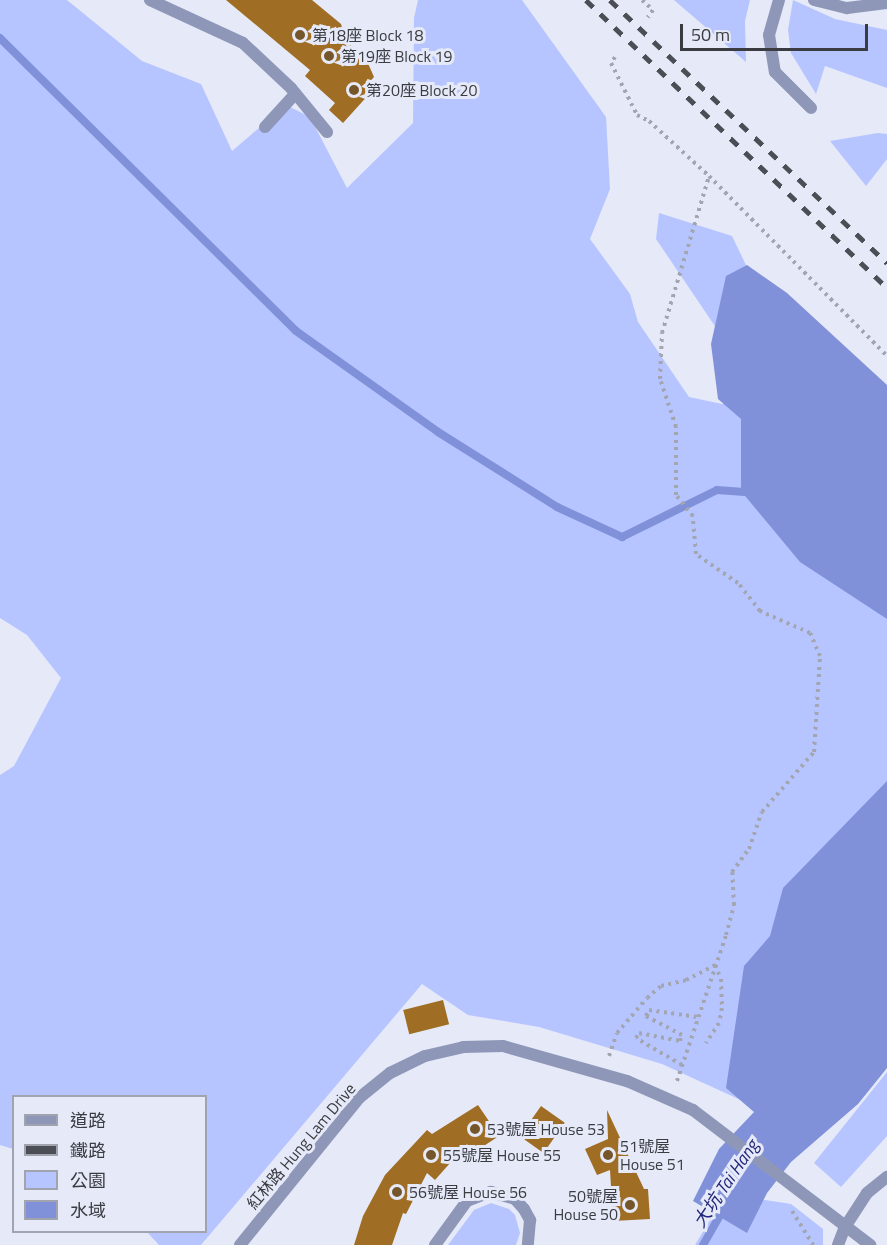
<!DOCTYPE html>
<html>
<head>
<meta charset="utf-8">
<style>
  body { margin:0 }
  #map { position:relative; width:887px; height:1245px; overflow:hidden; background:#e5e9f8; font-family:"Titillium Web","Noto Sans TC",sans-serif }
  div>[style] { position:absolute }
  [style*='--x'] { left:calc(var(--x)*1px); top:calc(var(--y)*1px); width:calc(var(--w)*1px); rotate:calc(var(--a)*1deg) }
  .green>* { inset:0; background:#b6c5ff }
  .water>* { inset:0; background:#8091d9 }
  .stream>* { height:8px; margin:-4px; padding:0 4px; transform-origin:4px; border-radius:4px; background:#8091d9 }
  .building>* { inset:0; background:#9f6d23; transform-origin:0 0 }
  .path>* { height:4px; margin-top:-2px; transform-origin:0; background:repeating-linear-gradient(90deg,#a3a6b1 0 3px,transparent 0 7.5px) }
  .lane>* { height:12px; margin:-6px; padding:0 6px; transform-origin:6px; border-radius:6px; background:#8e97b7 }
  .street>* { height:12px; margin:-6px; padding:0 6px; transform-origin:6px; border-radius:6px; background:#8e97b7 }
  .rail>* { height:4.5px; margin-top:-2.25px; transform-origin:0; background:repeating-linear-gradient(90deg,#4c4e55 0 10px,transparent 0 20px) }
  .dots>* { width:16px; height:16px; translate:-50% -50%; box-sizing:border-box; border:3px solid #e5e9f8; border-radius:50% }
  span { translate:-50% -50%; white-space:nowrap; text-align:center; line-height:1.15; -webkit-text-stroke:6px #e5e9f8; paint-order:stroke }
  .poi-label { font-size:16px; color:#3a3c41 }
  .left { translate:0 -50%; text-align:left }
  .right { translate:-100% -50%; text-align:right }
  .street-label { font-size:16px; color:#3a3c41 }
  .water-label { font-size:18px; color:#222779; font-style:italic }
  .legend { position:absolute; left:12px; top:1095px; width:195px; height:138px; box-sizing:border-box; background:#e5e9f8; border:2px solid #a1a4af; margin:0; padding:8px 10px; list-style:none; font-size:18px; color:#3a3c41 }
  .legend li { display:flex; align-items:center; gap:12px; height:30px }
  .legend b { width:30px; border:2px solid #a1a4af }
  .scale { position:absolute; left:680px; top:24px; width:188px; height:27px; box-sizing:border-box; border:3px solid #3a3c41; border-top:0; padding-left:8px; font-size:18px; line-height:21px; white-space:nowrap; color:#3a3c41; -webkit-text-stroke:4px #e5e9f8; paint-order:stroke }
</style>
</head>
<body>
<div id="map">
  <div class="green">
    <div style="clip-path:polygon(0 0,67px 0,142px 61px,201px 84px,232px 151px,286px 105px,310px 117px,347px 188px,413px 123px,414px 18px,418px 0,522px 0,606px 117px,610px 189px,590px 239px,630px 294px,638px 322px,689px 397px,722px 404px,766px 395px,887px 394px,887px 865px,758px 1108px,662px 1064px,539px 1027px,468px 1015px,422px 984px,201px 1245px,159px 1245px,147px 1232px,206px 1232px,206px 1096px,14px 1096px,13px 1149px,0 1145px,0 775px,14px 766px,61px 678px,27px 635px,0 618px)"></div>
    <div style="clip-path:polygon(674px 0,750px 0,745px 21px,746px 62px)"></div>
    <div style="clip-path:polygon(793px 0,835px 19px,887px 30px,887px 88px,825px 66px,816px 94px,791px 53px,788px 30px)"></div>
    <div style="clip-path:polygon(878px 133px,887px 134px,887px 159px,866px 186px,830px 141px)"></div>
    <div style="clip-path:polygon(659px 213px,732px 236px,769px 313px,721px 335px,656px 239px)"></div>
    <div style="clip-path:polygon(887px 1072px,887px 1136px,841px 1187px,814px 1163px)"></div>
    <div style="clip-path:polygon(765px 1200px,791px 1204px,823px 1229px,823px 1245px,695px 1245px,718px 1207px)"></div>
    <div style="clip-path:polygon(491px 1203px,509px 1209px,515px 1215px,520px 1233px,516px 1245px,448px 1245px,474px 1210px)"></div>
  </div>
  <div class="water">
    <div style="clip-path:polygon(747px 265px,787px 293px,887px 385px,887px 619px,800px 562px,741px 491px,741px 419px,718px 399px,711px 344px,726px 276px)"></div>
    <div style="clip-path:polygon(887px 781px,887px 1068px,858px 1104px,791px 1162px,767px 1193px,747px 1233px,693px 1201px,719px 1149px,754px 1112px,726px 1088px,744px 966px,770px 936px,783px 888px)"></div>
  </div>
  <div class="stream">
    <div style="--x:0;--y:38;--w:416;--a:44.7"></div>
    <div style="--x:296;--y:331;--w:174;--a:35.4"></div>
    <div style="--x:438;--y:432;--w:141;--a:32.2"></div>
    <div style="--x:557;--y:507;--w:72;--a:24.8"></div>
    <div style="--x:622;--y:537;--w:106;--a:-26.3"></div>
    <div style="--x:717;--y:490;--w:31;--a:4"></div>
    <div style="--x:703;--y:1245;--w:40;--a:-60.3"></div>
  </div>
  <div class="building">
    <div style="clip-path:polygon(226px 0,312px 0,341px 24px,346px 41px,367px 61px,374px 77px,365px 87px,371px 92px,343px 123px,329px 110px,335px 103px,305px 76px,310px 70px)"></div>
    <div style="left:443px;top:1000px;width:25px;height:41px;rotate:76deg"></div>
    <div style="clip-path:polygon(478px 1105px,499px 1136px,473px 1153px,467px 1144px,435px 1180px,427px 1173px,406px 1214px,403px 1213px,392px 1245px,354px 1245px,363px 1216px,385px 1175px,427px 1130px,432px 1134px)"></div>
    <div style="left:541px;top:1106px;width:29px;height:37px;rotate:35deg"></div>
    <div style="clip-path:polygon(607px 1110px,644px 1189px,648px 1189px,650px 1219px,613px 1221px,610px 1170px,597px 1175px,585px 1149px,608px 1139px)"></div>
  </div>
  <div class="path">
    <div style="--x:642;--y:0;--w:15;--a:42"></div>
    <div style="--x:653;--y:10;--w:9;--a:126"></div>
    <div style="--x:615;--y:57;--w:7;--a:124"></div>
    <div style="--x:611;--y:63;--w:58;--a:63.4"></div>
    <div style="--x:637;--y:115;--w:13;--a:27"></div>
    <div style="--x:649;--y:121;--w:81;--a:42.5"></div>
    <div style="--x:709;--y:176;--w:253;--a:45.3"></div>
    <div style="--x:609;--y:1056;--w:24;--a:-71"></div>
    <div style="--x:617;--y:1033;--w:46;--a:-49.4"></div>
    <div style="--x:647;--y:998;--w:18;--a:-41"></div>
    <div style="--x:661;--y:986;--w:26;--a:-13"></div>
    <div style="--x:686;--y:980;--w:33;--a:-27"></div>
    <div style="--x:715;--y:965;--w:15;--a:67"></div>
    <div style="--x:721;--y:979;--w:29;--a:88"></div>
    <div style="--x:722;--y:1008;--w:15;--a:101"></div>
    <div style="--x:719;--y:1023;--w:24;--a:123"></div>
    <div style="--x:682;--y:1065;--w:53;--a:-149.6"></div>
    <div style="--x:636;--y:1038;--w:6;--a:-59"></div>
    <div style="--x:639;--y:1033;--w:42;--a:11"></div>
    <div style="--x:680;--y:1041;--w:6;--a:-72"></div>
    <div style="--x:682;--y:1035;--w:41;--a:-152.2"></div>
    <div style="--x:646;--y:1016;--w:7;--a:-63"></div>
    <div style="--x:649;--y:1010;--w:49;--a:8.1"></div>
    <div style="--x:677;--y:1081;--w:154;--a:-71.4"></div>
    <div style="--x:726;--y:935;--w:31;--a:-75"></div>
    <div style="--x:734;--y:905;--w:33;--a:-93"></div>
    <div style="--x:732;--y:872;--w:29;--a:-54"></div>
    <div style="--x:749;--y:849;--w:39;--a:-71"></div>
    <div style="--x:762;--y:812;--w:79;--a:-49.1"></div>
    <div style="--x:814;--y:752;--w:96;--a:-86.4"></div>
    <div style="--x:820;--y:656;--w:25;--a:-113"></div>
    <div style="--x:810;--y:633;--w:55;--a:-156.3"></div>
    <div style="--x:760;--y:611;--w:36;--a:-128"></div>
    <div style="--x:738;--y:583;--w:51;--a:-145.4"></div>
    <div style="--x:696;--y:554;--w:38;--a:-95"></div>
    <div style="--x:693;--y:516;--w:27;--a:-129"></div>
    <div style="--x:676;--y:495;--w:68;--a:-90"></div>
    <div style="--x:676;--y:427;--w:51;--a:-108.4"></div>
    <div style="--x:660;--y:379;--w:46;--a:-87.5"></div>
    <div style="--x:662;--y:333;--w:164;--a:-73.3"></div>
    <div style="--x:792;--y:1211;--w:40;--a:58"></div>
  </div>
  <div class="lane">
    <div style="--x:150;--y:0;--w:102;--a:24.8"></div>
    <div style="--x:243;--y:43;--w:66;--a:43.2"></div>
    <div style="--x:291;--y:88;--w:57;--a:50.7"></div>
    <div style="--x:779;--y:0;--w:36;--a:106"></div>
    <div style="--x:769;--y:35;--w:37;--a:81"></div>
    <div style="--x:775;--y:72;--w:51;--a:45"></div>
    <div style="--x:814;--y:0;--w:34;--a:14"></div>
    <div style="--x:847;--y:8;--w:40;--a:-7.1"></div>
    <div style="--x:265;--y:127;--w:45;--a:-47.7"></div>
    <div style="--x:435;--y:1245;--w:54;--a:-54"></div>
    <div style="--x:467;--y:1201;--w:26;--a:-21"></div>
    <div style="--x:491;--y:1192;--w:25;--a:16"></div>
    <div style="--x:515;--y:1199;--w:13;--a:48"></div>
    <div style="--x:524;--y:1209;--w:13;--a:61"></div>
    <div style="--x:530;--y:1220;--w:25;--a:95"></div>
    <div style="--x:838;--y:1245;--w:19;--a:-69"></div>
    <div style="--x:845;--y:1227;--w:40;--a:-57.1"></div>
    <div style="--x:867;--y:1193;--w:26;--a:-39"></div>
  </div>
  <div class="street">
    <div style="--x:240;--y:1245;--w:189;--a:-51"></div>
    <div style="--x:359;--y:1098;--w:40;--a:-39"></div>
    <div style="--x:390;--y:1073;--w:39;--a:-26"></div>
    <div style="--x:425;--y:1056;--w:39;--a:-13"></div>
    <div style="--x:463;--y:1047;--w:40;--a:-1.4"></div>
    <div style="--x:503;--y:1046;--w:129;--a:15.8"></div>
    <div style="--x:627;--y:1081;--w:72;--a:23.7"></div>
    <div style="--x:693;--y:1110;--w:223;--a:37.3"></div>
  </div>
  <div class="rail">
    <div style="--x:586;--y:0;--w:417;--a:43.7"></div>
    <div style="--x:610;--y:0;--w:382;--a:43.5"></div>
  </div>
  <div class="dots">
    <div style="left:300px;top:35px;background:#75562b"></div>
    <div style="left:329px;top:56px;background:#75562b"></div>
    <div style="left:354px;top:90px;background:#75562b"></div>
    <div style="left:475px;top:1129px;background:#75562b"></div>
    <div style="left:431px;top:1155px;background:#75562b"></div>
    <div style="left:608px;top:1155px;background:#75562b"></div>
    <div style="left:397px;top:1192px;background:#75562b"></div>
    <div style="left:630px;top:1205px;background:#75562b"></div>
  </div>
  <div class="poi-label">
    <span class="left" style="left:312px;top:35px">第18座 Block 18</span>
    <span class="left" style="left:341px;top:56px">第19座 Block 19</span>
    <span class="left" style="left:366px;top:90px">第20座 Block 20</span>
    <span class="left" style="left:487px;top:1129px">53號屋 House 53</span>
    <span class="left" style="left:620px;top:1155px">51號屋<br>House 51</span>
    <span class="left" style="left:443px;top:1155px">55號屋 House 55</span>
    <span class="left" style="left:409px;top:1192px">56號屋 House 56</span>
    <span class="right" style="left:618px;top:1205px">50號屋<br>House 50</span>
  </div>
  <div class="street-label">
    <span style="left:301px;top:1146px;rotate:-50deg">紅林路 Hung Lam Drive</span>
  </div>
  <div class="water-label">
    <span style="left:726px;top:1184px;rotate:-56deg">大坑 Tai Hang</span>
  </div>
  <ul class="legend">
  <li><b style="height:8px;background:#8e97b7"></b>道路</li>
  <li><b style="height:8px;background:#4c4e55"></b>鐵路</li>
  <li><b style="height:16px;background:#b6c5ff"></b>公園</li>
  <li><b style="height:16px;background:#8091d9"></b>水域</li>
  </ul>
  <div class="scale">50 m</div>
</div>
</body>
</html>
